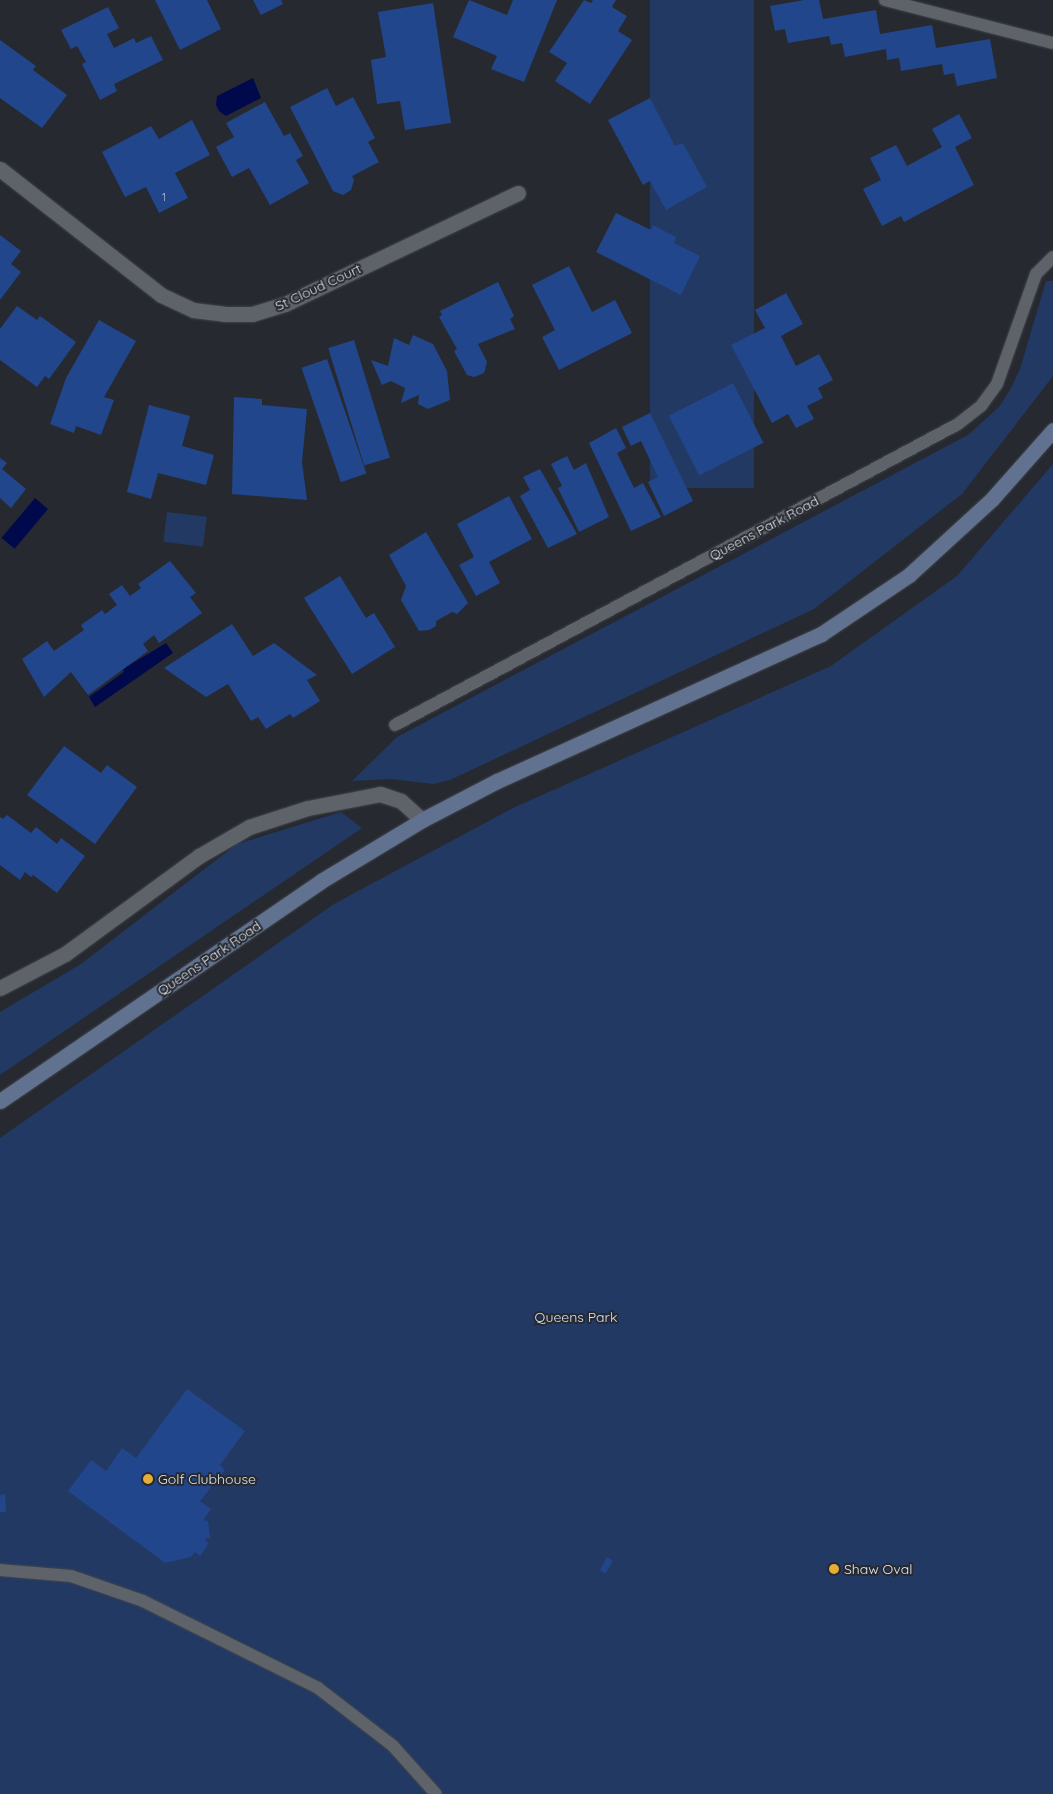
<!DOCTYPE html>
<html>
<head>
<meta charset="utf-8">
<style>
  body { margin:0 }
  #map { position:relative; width:1053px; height:1794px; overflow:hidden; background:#262930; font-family:Quicksand,sans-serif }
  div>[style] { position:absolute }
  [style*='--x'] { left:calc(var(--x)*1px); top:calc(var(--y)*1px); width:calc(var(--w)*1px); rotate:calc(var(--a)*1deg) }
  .green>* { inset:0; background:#223964; transform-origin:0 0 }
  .water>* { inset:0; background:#00094c; transform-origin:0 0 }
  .building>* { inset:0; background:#22468b; transform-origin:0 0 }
  .roads { filter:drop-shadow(0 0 1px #42454a) drop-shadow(0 0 1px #42454a) }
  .lane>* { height:12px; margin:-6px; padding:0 6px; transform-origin:6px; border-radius:6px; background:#5e6269 }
  .street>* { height:15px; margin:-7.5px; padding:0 7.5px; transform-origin:7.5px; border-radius:7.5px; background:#5e6269 }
  .secondary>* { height:15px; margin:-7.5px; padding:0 7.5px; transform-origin:7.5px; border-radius:7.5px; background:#617291 }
  .dots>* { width:14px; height:14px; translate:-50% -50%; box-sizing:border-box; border:2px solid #262930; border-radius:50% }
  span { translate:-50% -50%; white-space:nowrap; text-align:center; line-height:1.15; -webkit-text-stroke:4px #262930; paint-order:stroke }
  .number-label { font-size:11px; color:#b2bdd2 }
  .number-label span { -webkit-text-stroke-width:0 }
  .street-label { font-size:14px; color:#e2e5e9 }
  .park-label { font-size:14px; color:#d6e1f6 }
  .poi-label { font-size:14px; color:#e2e5e9 }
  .left { translate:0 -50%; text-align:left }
</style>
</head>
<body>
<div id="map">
  <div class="green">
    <div style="left:650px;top:0;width:104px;height:488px"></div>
    <div style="clip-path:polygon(1046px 281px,1053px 281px,1053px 376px,962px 494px,814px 609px,450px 780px,433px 784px,391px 779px,352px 781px,397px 737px,968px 435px,999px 407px,1010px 390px,1020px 369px)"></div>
    <div style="clip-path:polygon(1053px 464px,1053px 1794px,0 1794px,0 1138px,334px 904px,513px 808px,831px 666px,957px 576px)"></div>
    <div style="left:167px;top:512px;width:40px;height:30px;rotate:7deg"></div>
    <div style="clip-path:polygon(341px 812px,362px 828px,0 1075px,0 1012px,81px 964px,237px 844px)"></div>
  </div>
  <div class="water">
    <div style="clip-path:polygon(253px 78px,261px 98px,226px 116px,219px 111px,216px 105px,217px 96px)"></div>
    <div style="left:35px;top:498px;width:17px;height:52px;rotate:40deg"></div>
    <div style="clip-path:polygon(166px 643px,173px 653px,95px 707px,89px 697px,124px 672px,123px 669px)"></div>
  </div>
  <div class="building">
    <div style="clip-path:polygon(155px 0,207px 0,221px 29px,180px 50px)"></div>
    <div style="clip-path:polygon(253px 0,281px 0,283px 4px,261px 15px)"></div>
    <div style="clip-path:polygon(469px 0,507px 15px,513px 0,557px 0,524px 82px,491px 69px,497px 56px,453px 37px)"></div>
    <div style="clip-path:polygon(584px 0,591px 3px,593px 0,616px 0,612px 7px,627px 16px,618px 31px,632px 40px,590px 104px,555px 81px,567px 63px,549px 52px)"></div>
    <div style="clip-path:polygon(804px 0,819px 0,823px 19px,876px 10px,880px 34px,932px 25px,936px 48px,990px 39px,997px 78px,957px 86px,954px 73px,944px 75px,942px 64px,901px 71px,899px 58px,887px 60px,886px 49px,845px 57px,842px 43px,831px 45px,829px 36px,788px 43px,785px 29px,775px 31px,770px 6px)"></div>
    <div style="clip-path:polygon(433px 3px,451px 123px,405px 130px,400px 101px,377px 104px,371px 60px,386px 57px,378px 12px)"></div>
    <div style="clip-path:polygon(108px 7px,119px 28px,107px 34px,114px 48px,134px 38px,136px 43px,151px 36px,163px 60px,114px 84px,117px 91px,100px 100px,82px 64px,86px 62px,77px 46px,71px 49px,61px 30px)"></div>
    <div style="clip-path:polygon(0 40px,36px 66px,33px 70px,67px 95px,42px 128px,0 98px)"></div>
    <div style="clip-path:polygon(327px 88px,336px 106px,353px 97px,375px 138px,368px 142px,379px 162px,352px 176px,354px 180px,351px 190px,343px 195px,333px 191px,290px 107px)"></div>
    <div style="clip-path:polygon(650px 98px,675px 146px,683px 143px,707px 187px,666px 210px,650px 181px,643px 185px,608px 120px)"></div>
    <div style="clip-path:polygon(265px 102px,284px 136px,290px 133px,303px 156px,296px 160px,309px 183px,270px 205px,249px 168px,232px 177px,216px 147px,234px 137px,226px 123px)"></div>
    <div style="clip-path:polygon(959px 114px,972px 138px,955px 147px,974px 185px,904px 222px,901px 216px,882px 226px,863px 189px,881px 180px,870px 158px,896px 145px,907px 166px,942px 147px,932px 129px)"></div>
    <div style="clip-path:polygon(192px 120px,210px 155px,175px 173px,188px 198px,159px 213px,146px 187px,125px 197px,102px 152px,151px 126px,159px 139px)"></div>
    <div style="clip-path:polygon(616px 213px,651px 230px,653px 225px,676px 237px,674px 243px,700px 256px,681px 295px,596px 252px)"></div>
    <div style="clip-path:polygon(0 235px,21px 251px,11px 264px,21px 272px,0 300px)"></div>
    <div style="clip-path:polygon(569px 266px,592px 312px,615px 300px,632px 333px,559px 370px,542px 337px,555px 330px,532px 285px)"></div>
    <div style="clip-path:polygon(498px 282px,514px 316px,510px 319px,515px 329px,478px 344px,487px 362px,484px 373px,474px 377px,467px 375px,454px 351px,457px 349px,439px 317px,442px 315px,440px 311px)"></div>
    <div style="clip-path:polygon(786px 293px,803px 324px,781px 336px,796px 366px,819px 354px,833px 380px,818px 388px,823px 398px,807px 406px,814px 419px,796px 428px,788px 414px,772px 423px,731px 345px,765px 328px,755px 310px)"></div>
    <div style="clip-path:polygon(17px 306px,37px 320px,40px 316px,76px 342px,49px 379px,45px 376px,37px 387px,0 360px,0 329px)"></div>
    <div style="clip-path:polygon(99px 320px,136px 341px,104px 397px,114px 400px,101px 435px,76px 426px,74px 433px,50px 424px,66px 378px)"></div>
    <div style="clip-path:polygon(413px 335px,433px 344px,447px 371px,450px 400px,428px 409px,418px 404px,419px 395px,401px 403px,405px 388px,391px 381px,382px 385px,371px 360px,388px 366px,394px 338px,409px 345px)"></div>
    <div style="left:354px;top:340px;width:123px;height:27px;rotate:73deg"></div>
    <div style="left:327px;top:359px;width:121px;height:27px;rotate:71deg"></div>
    <div style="left:733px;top:383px;width:67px;height:72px;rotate:63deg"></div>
    <div style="clip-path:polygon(234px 397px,262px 399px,262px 405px,307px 409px,302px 462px,307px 500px,232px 494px)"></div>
    <div style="clip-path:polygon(149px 405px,190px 416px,182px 446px,214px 455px,206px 485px,158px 473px,151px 499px,127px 492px)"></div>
    <div style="clip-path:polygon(650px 413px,693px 501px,664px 516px,648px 482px,658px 477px,641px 441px,631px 446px,622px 427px)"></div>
    <div style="clip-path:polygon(616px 428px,626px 448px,617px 453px,634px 488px,643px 483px,661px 517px,631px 531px,589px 443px)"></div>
    <div style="clip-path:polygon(567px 456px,574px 470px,586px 463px,609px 517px,579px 532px,558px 488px,562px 486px,551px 464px)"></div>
    <div style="clip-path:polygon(0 458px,7px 463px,2px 469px,26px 489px,11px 508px,0 498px)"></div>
    <div style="clip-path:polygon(540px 469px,577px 534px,548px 548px,520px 496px,530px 490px,523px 477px)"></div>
    <div style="clip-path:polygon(509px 496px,532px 539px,489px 562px,500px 583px,476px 596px,459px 565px,474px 557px,457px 524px)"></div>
    <div style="clip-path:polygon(426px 532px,468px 603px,457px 614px,452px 612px,436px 621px,436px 626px,429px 630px,419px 631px,401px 600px,406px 586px,389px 555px)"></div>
    <div style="clip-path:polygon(170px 561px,196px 593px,190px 597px,202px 613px,159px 643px,154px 635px,143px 644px,148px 651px,88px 695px,71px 672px,44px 697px,22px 659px,47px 641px,54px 651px,84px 630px,81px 625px,102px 610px,105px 614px,117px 605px,109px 594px,122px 585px,130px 596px,141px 588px,138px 584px)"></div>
    <div style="clip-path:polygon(340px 576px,366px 618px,374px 613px,395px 647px,352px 674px,304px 598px)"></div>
    <div style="clip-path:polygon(232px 624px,253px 656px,274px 643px,317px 675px,307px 680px,320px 701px,293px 718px,290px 714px,266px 729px,258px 717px,251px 721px,228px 684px,206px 697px,164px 668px)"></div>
    <div style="clip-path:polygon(64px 746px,101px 773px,107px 765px,137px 787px,95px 844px,27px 795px)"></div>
    <div style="clip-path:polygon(7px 815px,31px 833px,36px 827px,57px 844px,61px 838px,85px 856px,57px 893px,33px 875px,31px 877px,25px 872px,20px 880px,0 865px,0 817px,3px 819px)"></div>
    <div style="clip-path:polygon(187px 1389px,245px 1431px,220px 1465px,225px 1470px,200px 1501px,211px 1509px,203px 1520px,208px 1521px,210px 1538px,204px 1539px,208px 1543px,206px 1548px,200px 1556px,195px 1552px,191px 1557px,165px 1563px,68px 1491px,91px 1460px,106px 1471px,122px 1448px,136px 1458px)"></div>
    <div style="clip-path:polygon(5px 1494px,6px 1512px,0 1512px,0 1495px)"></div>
    <div style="clip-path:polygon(607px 1557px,613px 1561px,605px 1574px,600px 1570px)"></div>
  </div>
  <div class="roads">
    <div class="lane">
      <div style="--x:885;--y:0;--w:173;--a:14.4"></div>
      <div style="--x:395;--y:725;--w:638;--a:-28.13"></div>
      <div style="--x:958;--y:424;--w:29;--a:-38"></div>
      <div style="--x:981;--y:406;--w:27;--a:-54"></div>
      <div style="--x:997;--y:384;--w:117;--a:-70.5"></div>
      <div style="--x:1036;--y:274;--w:24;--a:-45"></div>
      <div style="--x:0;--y:1570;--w:71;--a:4.8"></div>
      <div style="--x:71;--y:1576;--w:76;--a:19.1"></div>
      <div style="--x:143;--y:1601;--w:195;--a:26.4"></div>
      <div style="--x:318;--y:1688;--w:95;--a:37.7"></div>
      <div style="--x:393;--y:1746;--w:64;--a:48.1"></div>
    </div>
    <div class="street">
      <div style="--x:0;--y:169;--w:204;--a:38"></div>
      <div style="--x:161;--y:295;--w:35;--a:25"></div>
      <div style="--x:193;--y:310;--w:31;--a:7"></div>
      <div style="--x:224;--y:314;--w:28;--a:0"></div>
      <div style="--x:252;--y:314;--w:34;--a:-17"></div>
      <div style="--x:285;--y:304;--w:258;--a:-25.5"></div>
      <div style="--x:0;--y:988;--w:73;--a:-27.6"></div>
      <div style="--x:65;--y:954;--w:166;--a:-36.2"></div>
      <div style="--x:199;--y:856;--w:58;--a:-30.1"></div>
      <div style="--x:249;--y:827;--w:62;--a:-17.9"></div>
      <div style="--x:308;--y:808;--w:73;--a:-11"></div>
      <div style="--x:380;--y:794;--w:22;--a:18"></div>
      <div style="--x:401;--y:801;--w:28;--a:42"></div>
    </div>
    <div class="secondary">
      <div style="--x:0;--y:1101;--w:389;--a:-34.4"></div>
      <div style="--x:321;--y:881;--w:118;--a:-31.1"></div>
      <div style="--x:422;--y:820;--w:85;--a:-27.5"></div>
      <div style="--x:497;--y:781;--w:356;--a:-24.4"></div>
      <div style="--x:821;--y:634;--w:106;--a:-33.8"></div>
      <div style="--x:909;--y:575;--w:113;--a:-42.5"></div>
      <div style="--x:992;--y:499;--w:92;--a:-48.5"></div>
    </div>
  </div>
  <div class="dots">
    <div style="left:148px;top:1479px;background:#e5ad36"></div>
    <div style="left:834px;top:1569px;background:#e5ad36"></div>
  </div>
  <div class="number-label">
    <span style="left:164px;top:197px">1</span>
  </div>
  <div class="street-label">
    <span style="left:318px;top:287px;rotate:-25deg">St Cloud Court</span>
    <span style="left:764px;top:528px;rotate:-28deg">Queens Park Road</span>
    <span style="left:209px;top:958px;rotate:-34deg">Queens Park Road</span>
  </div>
  <div class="park-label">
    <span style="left:576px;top:1317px">Queens Park</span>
  </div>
  <div class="poi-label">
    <span class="left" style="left:158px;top:1479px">Golf Clubhouse</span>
    <span class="left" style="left:844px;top:1569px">Shaw Oval</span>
  </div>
</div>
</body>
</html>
